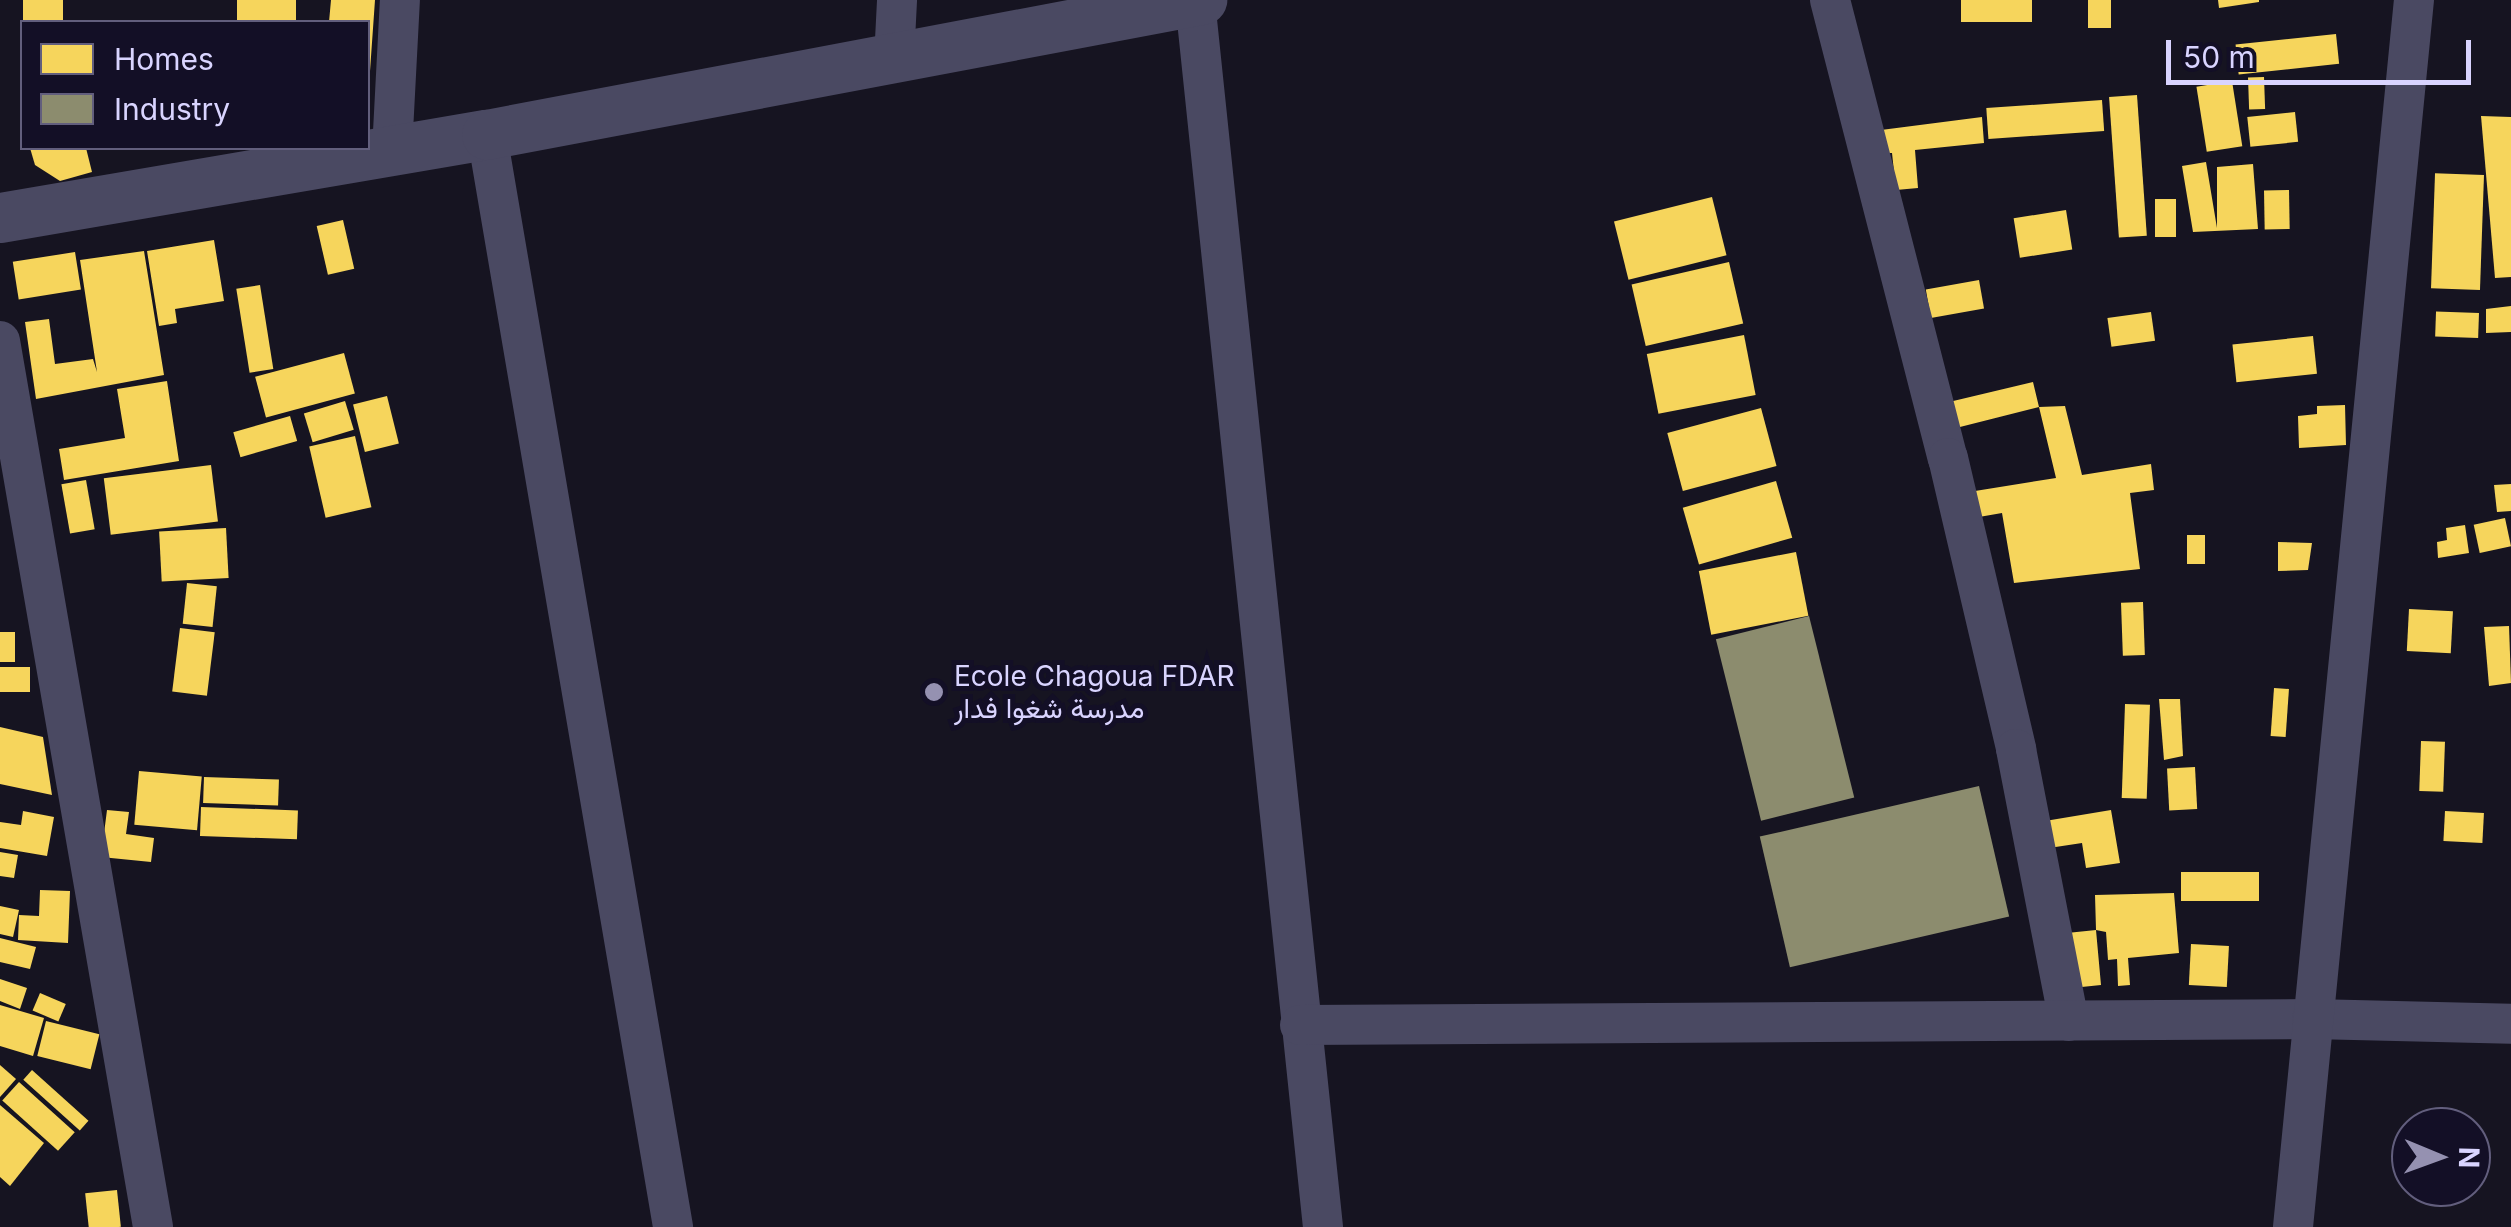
<!DOCTYPE html>
<html>
<head>
<meta charset="utf-8">
<style>
  body { margin:0 }
  #map { position:relative; width:2511px; height:1227px; overflow:hidden; background:#161421; font-family:Inter,Vazirmatn,sans-serif }
  div>[style] { position:absolute }
  [style*='--x'] { left:calc(var(--x)*1px); top:calc(var(--y)*1px); width:calc(var(--w)*1px); rotate:calc(var(--a)*1deg) }
  .homes>* { inset:0; background:#f6d55c; transform-origin:0 0 }
  .industry>* { inset:0; background:#8c8c6e; transform-origin:0 0 }
  .minor>* { height:40px; margin:-20px; padding:0 20px; transform-origin:20px; border-radius:20px; background:#4a4962 }
  .tertiary>* { height:50px; margin:-25px; padding:0 25px; transform-origin:25px; border-radius:25px; background:#4a4962 }
  .dots>* { width:28px; height:28px; translate:-50% -50%; box-sizing:border-box; border:5px solid #130f26; border-radius:50% }
  span { translate:-50% -50%; white-space:nowrap; text-align:center; line-height:1.15; -webkit-text-stroke:10px #130f26; paint-order:stroke }
  .poi-label { font-size:28px; color:#d9d4ff }
  .left { translate:0 -50%; text-align:left }
  .legend { position:absolute; left:20px; top:20px; width:350px; height:130px; box-sizing:border-box; background:#130f26; border:2px solid #625e7d; margin:0; padding:12px 18px; list-style:none; font-size:30px; color:#d9d4ff }
  .legend li { display:flex; align-items:center; gap:20px; height:50px }
  .legend b { width:50px; border:2px solid #625e7d }
  .north { position:absolute; left:2391px; top:1107px; width:100px; height:100px; box-sizing:border-box; background:#130f26; border:2px solid #625e7d; border-radius:50%; rotate:91deg; font-size:28px; font-weight:700; line-height:40px; text-align:center; color:#d9d4ff }
  .north::after { content:''; display:block; margin:auto; width:35px; height:45px; background:#9591b1; clip-path:polygon(50% 0,100% 100%,50% 72%,0 100%) }
  .scale { position:absolute; left:2166px; top:40px; width:305px; height:45px; box-sizing:border-box; border:5px solid #d9d4ff; border-top:0; padding-left:12px; font-size:30px; line-height:35px; white-space:nowrap; color:#d9d4ff; -webkit-text-stroke:8px #130f26; paint-order:stroke }
</style>
</head>
<body>
<div id="map">
  <div class="homes">
    <div style="left:23px;top:0;width:40px;height:22px"></div>
    <div style="left:237px;top:0;width:59px;height:22px"></div>
    <div style="clip-path:polygon(331px 0,375px 0,370px 71px,368px 22px,329px 22px)"></div>
    <div style="left:1961px;top:0;width:71px;height:22px"></div>
    <div style="left:2088px;top:0;width:23px;height:28px"></div>
    <div style="clip-path:polygon(2218px 0,2259px 0,2259px 2px,2219px 8px)"></div>
    <div style="left:2336px;top:34px;width:30px;height:101px;rotate:84deg"></div>
    <div style="left:2264px;top:77px;width:32px;height:16px;rotate:88deg"></div>
    <div style="left:2232px;top:81px;width:66px;height:36px;rotate:81deg"></div>
    <div style="left:2137px;top:95px;width:141px;height:28px;rotate:86deg"></div>
    <div style="left:2102px;top:100px;width:31px;height:116px;rotate:86deg"></div>
    <div style="left:2295px;top:112px;width:30px;height:48px;rotate:84deg"></div>
    <div style="clip-path:polygon(2481px 116px,2511px 117px,2511px 277px,2495px 278px)"></div>
    <div style="clip-path:polygon(1982px 117px,1984px 143px,1915px 150px,1918px 188px,1896px 190px,1892px 153px,1884px 153px,1881px 130px)"></div>
    <div style="clip-path:polygon(30px 148px,86px 148px,92px 172px,60px 181px,35px 165px)"></div>
    <div style="clip-path:polygon(2206px 162px,2217px 228px,2217px 167px,2253px 164px,2258px 229px,2193px 232px,2182px 166px)"></div>
    <div style="left:2484px;top:175px;width:115px;height:49px;rotate:92deg"></div>
    <div style="left:2289px;top:190px;width:39px;height:25px;rotate:89deg"></div>
    <div style="left:1712px;top:197px;width:60px;height:101px;rotate:76deg"></div>
    <div style="left:2155px;top:199px;width:21px;height:38px"></div>
    <div style="left:2066px;top:210px;width:40px;height:53px;rotate:81deg"></div>
    <div style="left:343px;top:220px;width:50px;height:27px;rotate:77deg"></div>
    <div style="clip-path:polygon(214px 240px,224px 301px,175px 309px,177px 323px,159px 326px,147px 251px)"></div>
    <div style="clip-path:polygon(144px 251px,164px 375px,36px 399px,25px 322px,49px 319px,55px 364px,93px 359px,97px 372px,80px 260px)"></div>
    <div style="left:75px;top:252px;width:38px;height:63px;rotate:81deg"></div>
    <div style="left:1729px;top:262px;width:63px;height:100px;rotate:77deg"></div>
    <div style="left:1979px;top:280px;width:29px;height:54px;rotate:80deg"></div>
    <div style="left:260px;top:285px;width:85px;height:24px;rotate:81deg"></div>
    <div style="clip-path:polygon(2511px 306px,2511px 332px,2486px 333px,2486px 309px)"></div>
    <div style="left:2151px;top:312px;width:29px;height:44px;rotate:82deg"></div>
    <div style="left:2479px;top:313px;width:25px;height:43px;rotate:92deg"></div>
    <div style="left:1744px;top:335px;width:61px;height:99px;rotate:79deg"></div>
    <div style="left:2313px;top:336px;width:38px;height:81px;rotate:84deg"></div>
    <div style="left:344px;top:353px;width:42px;height:92px;rotate:75deg"></div>
    <div style="clip-path:polygon(167px 381px,179px 461px,64px 480px,59px 449px,125px 438px,117px 389px)"></div>
    <div style="clip-path:polygon(2033px 382px,2039px 407px,2065px 406px,2082px 475px,2151px 464px,2154px 490px,2130px 493px,2140px 569px,2014px 583px,2002px 513px,1979px 517px,1975px 491px,2056px 478px,2039px 407px,1956px 428px,1949px 402px)"></div>
    <div style="left:387px;top:396px;width:49px;height:35px;rotate:76deg"></div>
    <div style="left:345px;top:401px;width:30px;height:43px;rotate:73deg"></div>
    <div style="clip-path:polygon(2345px 405px,2346px 445px,2299px 448px,2298px 416px,2317px 414px,2317px 406px)"></div>
    <div style="left:1761px;top:408px;width:60px;height:97px;rotate:75deg"></div>
    <div style="left:290px;top:416px;width:26px;height:59px;rotate:74deg"></div>
    <div style="left:355px;top:436px;width:73px;height:47px;rotate:77deg"></div>
    <div style="left:211px;top:465px;width:57px;height:108px;rotate:83deg"></div>
    <div style="left:86px;top:480px;width:50px;height:25px;rotate:80deg"></div>
    <div style="left:1776px;top:481px;width:59px;height:97px;rotate:74deg"></div>
    <div style="clip-path:polygon(2511px 484px,2511px 511px,2497px 512px,2494px 485px)"></div>
    <div style="left:2505px;top:518px;width:29px;height:32px;rotate:78deg"></div>
    <div style="clip-path:polygon(2465px 525px,2469px 553px,2438px 558px,2437px 542px,2447px 540px,2446px 528px)"></div>
    <div style="left:226px;top:528px;width:50px;height:67px;rotate:87deg"></div>
    <div style="left:2187px;top:535px;width:18px;height:29px"></div>
    <div style="clip-path:polygon(2278px 542px,2312px 543px,2308px 570px,2278px 571px)"></div>
    <div style="left:1796px;top:552px;width:65px;height:99px;rotate:79deg"></div>
    <div style="left:187px;top:583px;width:30px;height:41px;rotate:6deg"></div>
    <div style="left:2143px;top:602px;width:53px;height:22px;rotate:88deg"></div>
    <div style="left:2409px;top:609px;width:44px;height:42px;rotate:3deg"></div>
    <div style="clip-path:polygon(2509px 626px,2511px 683px,2489px 686px,2484px 627px)"></div>
    <div style="left:180px;top:628px;width:35px;height:64px;rotate:7deg"></div>
    <div style="left:0;top:632px;width:15px;height:30px"></div>
    <div style="left:30px;top:667px;width:25px;height:30px;rotate:90deg"></div>
    <div style="left:2274px;top:688px;width:15px;height:48px;rotate:4deg"></div>
    <div style="clip-path:polygon(2159px 699px,2180px 699px,2183px 756px,2164px 760px)"></div>
    <div style="left:2125px;top:704px;width:25px;height:94px;rotate:2deg"></div>
    <div style="clip-path:polygon(0 727px,43px 737px,52px 795px,0 784px)"></div>
    <div style="left:2421px;top:741px;width:24px;height:50px;rotate:2deg"></div>
    <div style="left:2195px;top:767px;width:42px;height:28px;rotate:87deg"></div>
    <div style="left:139px;top:771px;width:63px;height:54px;rotate:5deg"></div>
    <div style="left:204px;top:777px;width:75px;height:26px;rotate:2deg"></div>
    <div style="left:201px;top:807px;width:97px;height:29px;rotate:2deg"></div>
    <div style="clip-path:polygon(107px 810px,129px 812px,126px 834px,154px 838px,151px 862px,101px 857px)"></div>
    <div style="clip-path:polygon(2111px 810px,2120px 863px,2086px 868px,2082px 843px,2049px 848px,2045px 821px)"></div>
    <div style="clip-path:polygon(23px 811px,54px 817px,47px 856px,0 848px,0 822px,21px 825px)"></div>
    <div style="left:2445px;top:811px;width:39px;height:30px;rotate:3deg"></div>
    <div style="clip-path:polygon(0 852px,18px 855px,14px 878px,0 876px)"></div>
    <div style="left:2181px;top:872px;width:78px;height:29px"></div>
    <div style="clip-path:polygon(40px 890px,70px 891px,68px 943px,18px 940px,19px 915px,39px 916px)"></div>
    <div style="clip-path:polygon(2174px 893px,2179px 953px,2128px 958px,2130px 985px,2118px 986px,2117px 959px,2108px 960px,2106px 932px,2096px 930px,2101px 985px,2072px 988px,2067px 933px,2096px 930px,2095px 895px)"></div>
    <div style="clip-path:polygon(0 906px,19px 910px,13px 937px,0 934px)"></div>
    <div style="clip-path:polygon(0 938px,36px 947px,30px 969px,0 962px)"></div>
    <div style="left:2191px;top:944px;width:38px;height:41px;rotate:3deg"></div>
    <div style="clip-path:polygon(0 979px,27px 988px,20px 1009px,0 1001px)"></div>
    <div style="left:40px;top:993px;width:28px;height:19px;rotate:23deg"></div>
    <div style="clip-path:polygon(0 1005px,44px 1018px,33px 1056px,0 1046px)"></div>
    <div style="left:46px;top:1021px;width:55px;height:36px;rotate:14deg"></div>
    <div style="clip-path:polygon(0 1065px,16px 1079px,0 1097px)"></div>
    <div style="left:32px;top:1070px;width:76px;height:13px;rotate:42deg"></div>
    <div style="left:19px;top:1082px;width:75px;height:25px;rotate:42deg"></div>
    <div style="clip-path:polygon(0 1105px,44px 1143px,10px 1186px,0 1177px)"></div>
    <div style="left:117px;top:1190px;width:37px;height:32px;rotate:84deg"></div>
  </div>
  <div class="industry">
    <div style="left:1809px;top:616px;width:187px;height:96px;rotate:76deg"></div>
    <div style="left:1979px;top:786px;width:134px;height:225px;rotate:77deg"></div>
  </div>
  <div class="minor">
    <div style="--x:1830;--y:0;--w:473;--a:75.6"></div>
    <div style="--x:1948;--y:458;--w:299;--a:76.8"></div>
    <div style="--x:2016;--y:749;--w:277;--a:79"></div>
    <div style="--x:1195;--y:1;--w:1233;--a:84.04"></div>
    <div style="--x:894;--y:60;--w:60;--a:-87.1"></div>
    <div style="--x:487;--y:135;--w:1108;--a:80.33"></div>
    <div style="--x:392;--y:151;--w:151;--a:-87"></div>
    <div style="--x:0;--y:341;--w:899;--a:80.2"></div>
    <div style="--x:1300;--y:1025;--w:1012;--a:-0.34"></div>
    <div style="--x:2312;--y:1019;--w:199;--a:1.4"></div>
    <div style="--x:2293;--y:1227;--w:1233;--a:-84.37"></div>
  </div>
  <div class="tertiary">
    <div style="--x:0;--y:218;--w:494;--a:-9.7"></div>
    <div style="--x:487;--y:135;--w:728;--a:-10.69"></div>
  </div>
  <div class="dots">
    <div style="left:934px;top:692px;background:#9591b1"></div>
  </div>
  <div class="poi-label">
    <span class="left" style="left:954px;top:692px">Ecole Chagoua FDAR<br>مدرسة شغوا فدار</span>
  </div>
  <ul class="legend">
  <li><b style="height:28px;background:#f6d55c"></b>Homes</li>
  <li><b style="height:28px;background:#8c8c6e"></b>Industry</li>
  </ul>
  <div class="north">N</div>
  <div class="scale">50 m</div>
</div>
</body>
</html>
